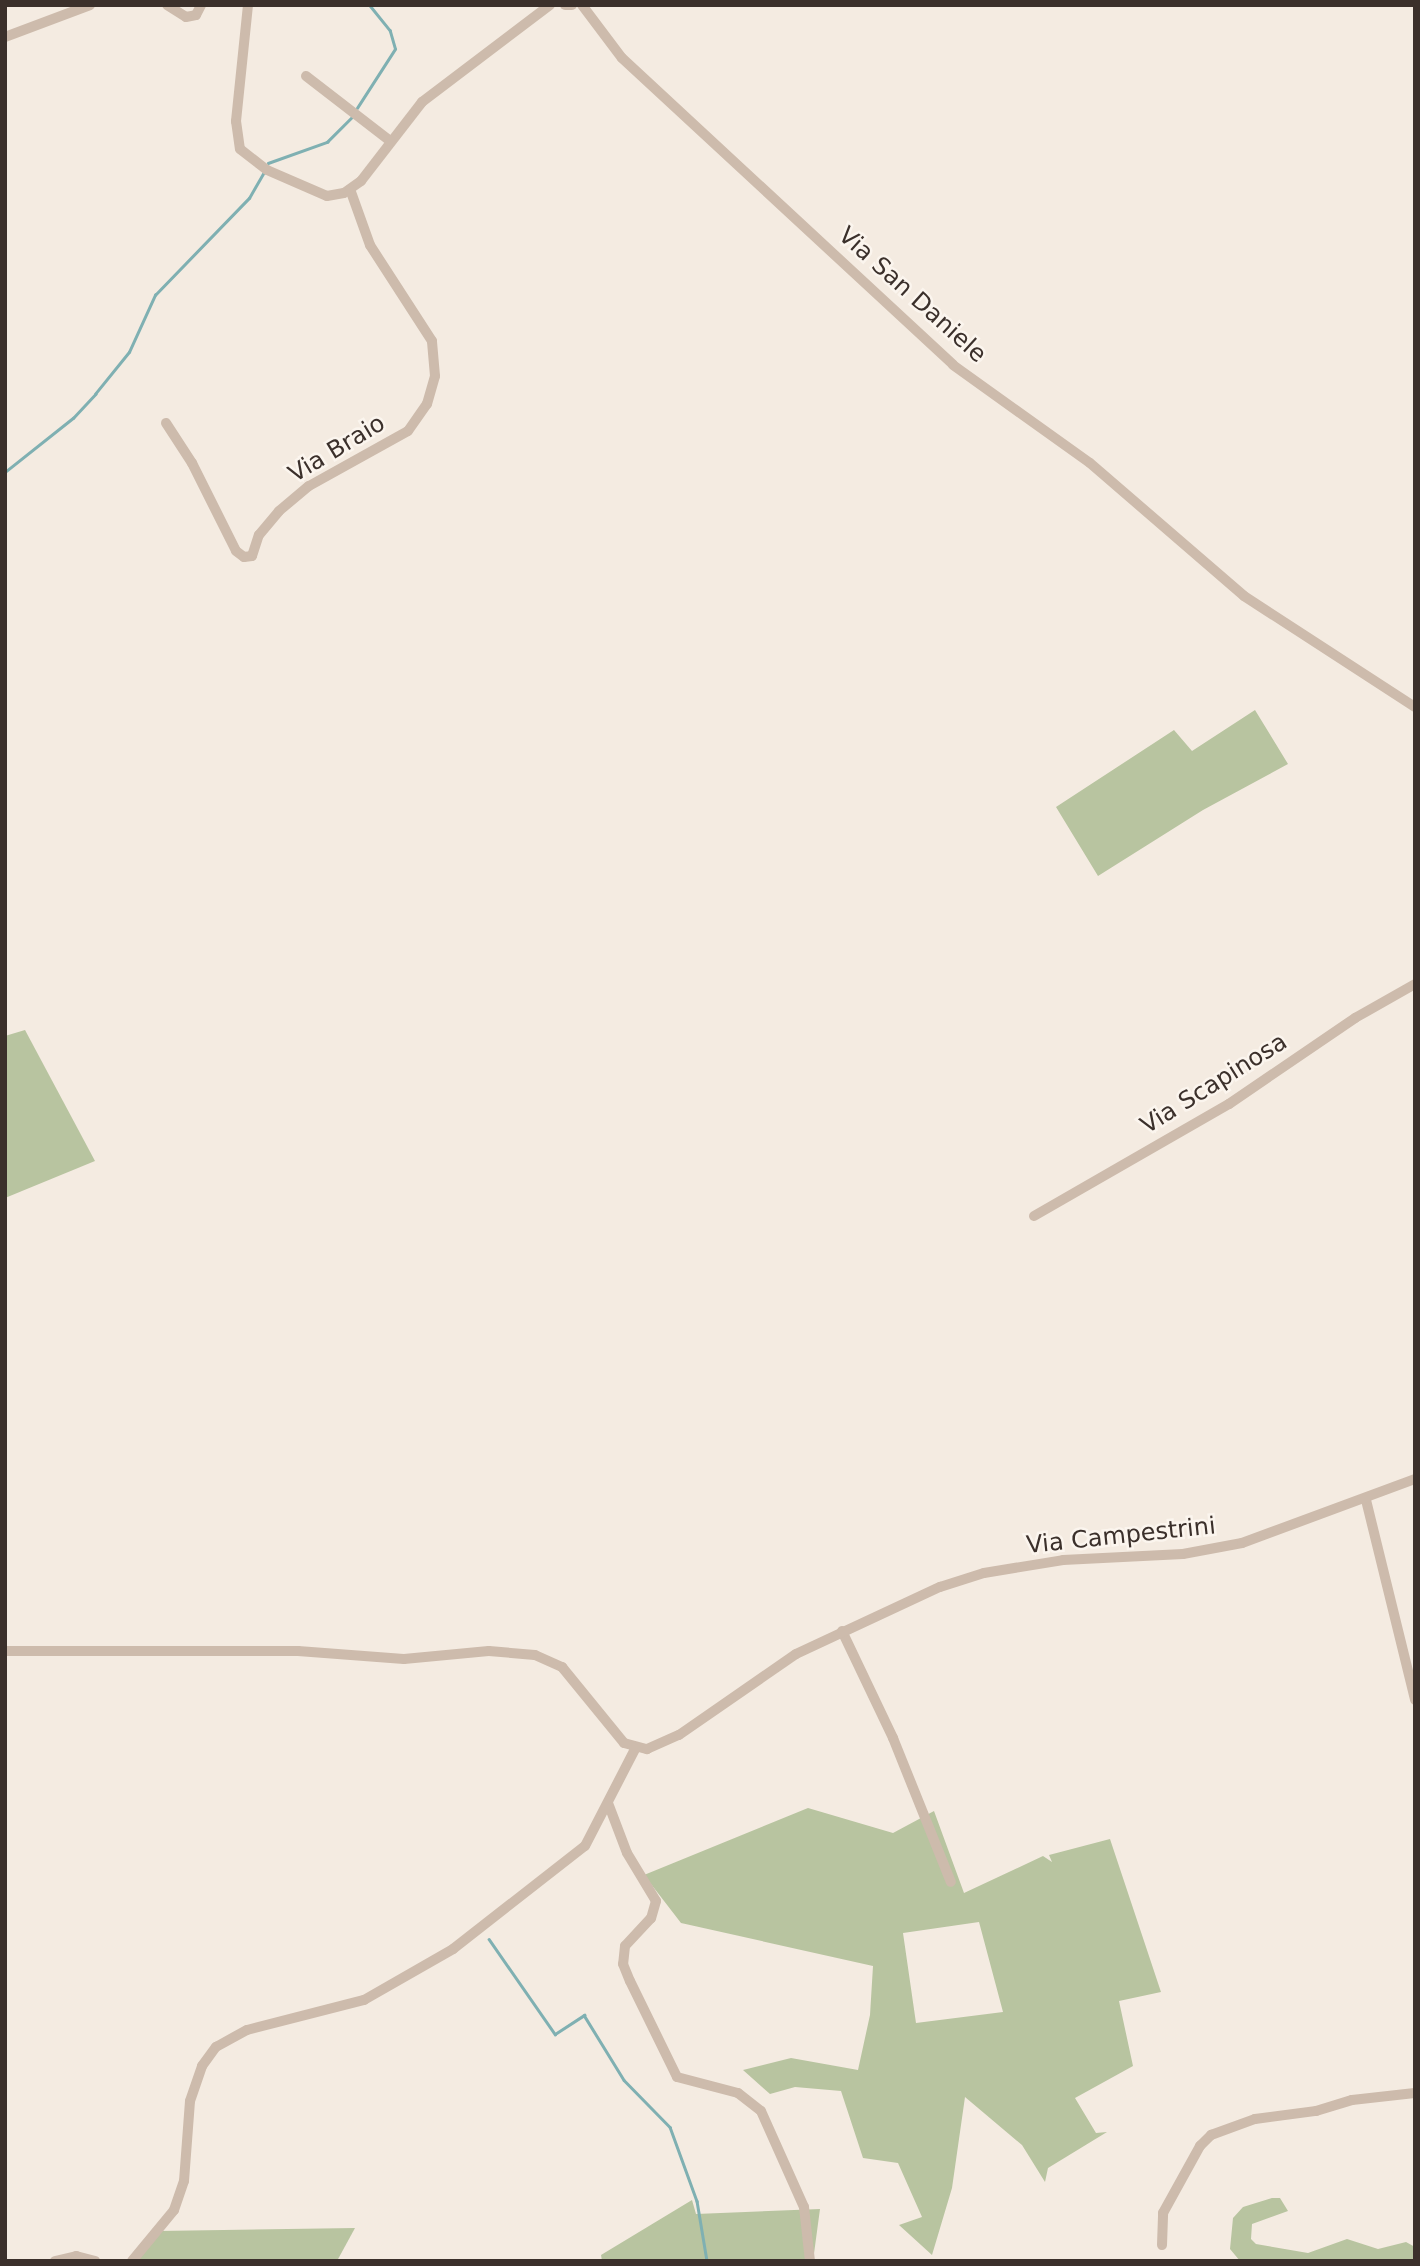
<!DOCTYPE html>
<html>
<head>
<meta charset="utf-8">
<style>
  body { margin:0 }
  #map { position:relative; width:1420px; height:2266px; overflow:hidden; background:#f4ebe1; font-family:"DejaVu Sans",sans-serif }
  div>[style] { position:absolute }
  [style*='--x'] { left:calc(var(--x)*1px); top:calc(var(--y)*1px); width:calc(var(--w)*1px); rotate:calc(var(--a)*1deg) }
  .green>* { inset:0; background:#b8c4a0 }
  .stream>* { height:2.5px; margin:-1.25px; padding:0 1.25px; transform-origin:1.25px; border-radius:1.25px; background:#7fb0b2 }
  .minor>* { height:10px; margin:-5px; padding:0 5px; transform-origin:5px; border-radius:5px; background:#cdbbac }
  span { translate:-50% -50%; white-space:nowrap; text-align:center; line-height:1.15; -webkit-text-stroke:5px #fbf5ee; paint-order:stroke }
  .street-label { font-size:24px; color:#3b302b }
  .frame { position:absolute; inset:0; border:7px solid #3b302b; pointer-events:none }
</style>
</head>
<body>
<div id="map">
  <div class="green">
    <div style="clip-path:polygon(1255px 710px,1288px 764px,1203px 810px,1098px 876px,1056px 807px,1174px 730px,1192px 751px)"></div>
    <div style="clip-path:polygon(25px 1030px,95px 1161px,5px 1198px,5px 1036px)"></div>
    <div style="clip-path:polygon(evenodd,808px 1808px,893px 1833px,934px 1811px,964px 1893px,1043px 1856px,1052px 1862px,1049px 1855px,1110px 1839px,1161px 1992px,1119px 2001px,1133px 2066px,1075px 2098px,1096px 2133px,1107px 2132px,1048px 2168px,1045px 2182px,1022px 2145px,965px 2097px,952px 2188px,932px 2255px,899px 2225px,922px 2217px,898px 2163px,863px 2158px,841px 2091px,795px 2087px,770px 2094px,743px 2070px,791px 2058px,858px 2070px,870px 2015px,873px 1966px,681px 1923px,644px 1875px,808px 1808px,979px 1922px,1003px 2012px,916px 2023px,903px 1933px,979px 1922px)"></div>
    <div style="clip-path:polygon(1272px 2198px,1280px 2198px,1288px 2211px,1252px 2224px,1251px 2239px,1256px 2244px,1308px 2253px,1347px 2239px,1378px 2249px,1406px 2242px,1415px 2247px,1415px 2261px,1240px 2261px,1230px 2249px,1233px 2218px,1243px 2207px)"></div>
    <div style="clip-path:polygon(692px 2200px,696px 2214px,820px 2209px,813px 2261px,602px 2261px,601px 2255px)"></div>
    <div style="clip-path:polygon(355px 2228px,337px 2261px,134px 2261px,158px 2231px)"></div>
  </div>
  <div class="stream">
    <div style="--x:357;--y:108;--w:70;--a:-57.2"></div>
    <div style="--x:395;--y:49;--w:19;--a:-106"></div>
    <div style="--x:390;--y:31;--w:33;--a:-129"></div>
    <div style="--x:268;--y:163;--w:63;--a:-19.6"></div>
    <div style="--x:327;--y:142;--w:34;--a:-45"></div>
    <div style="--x:5;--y:472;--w:87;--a:-38.5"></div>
    <div style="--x:73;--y:418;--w:33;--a:-47"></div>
    <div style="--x:95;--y:394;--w:54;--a:-51"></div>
    <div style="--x:129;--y:352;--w:63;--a:-65.5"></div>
    <div style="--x:155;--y:295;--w:135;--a:-45.9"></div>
    <div style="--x:249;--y:198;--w:30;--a:-60"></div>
    <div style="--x:489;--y:1939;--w:116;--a:55.2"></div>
    <div style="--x:555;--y:2034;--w:35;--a:-33"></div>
    <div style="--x:584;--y:2015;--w:76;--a:58.4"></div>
    <div style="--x:624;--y:2080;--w:66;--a:45.6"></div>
    <div style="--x:670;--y:2127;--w:79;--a:70"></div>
    <div style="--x:697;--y:2201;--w:61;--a:80.5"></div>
  </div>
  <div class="minor">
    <div style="--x:167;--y:5;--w:22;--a:32"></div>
    <div style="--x:186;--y:17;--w:10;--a:-11"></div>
    <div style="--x:196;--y:15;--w:11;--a:-63"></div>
    <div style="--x:248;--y:5;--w:117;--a:95.9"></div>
    <div style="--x:236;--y:121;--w:28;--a:82"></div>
    <div style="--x:240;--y:149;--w:34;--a:38"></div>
    <div style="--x:267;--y:170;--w:65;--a:23.4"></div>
    <div style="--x:327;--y:196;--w:17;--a:-10"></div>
    <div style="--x:344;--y:193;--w:21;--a:-35"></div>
    <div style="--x:361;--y:181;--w:100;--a:-52.3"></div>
    <div style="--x:422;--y:102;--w:161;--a:-37.2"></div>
    <div style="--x:565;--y:5;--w:7;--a:0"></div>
    <div style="--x:582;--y:5;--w:66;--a:53"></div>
    <div style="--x:622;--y:58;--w:451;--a:42.8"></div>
    <div style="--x:953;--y:365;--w:168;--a:35.6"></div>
    <div style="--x:1090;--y:463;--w:203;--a:40.8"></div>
    <div style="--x:1244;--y:596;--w:204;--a:33"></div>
    <div style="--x:5;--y:37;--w:91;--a:-20.6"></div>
    <div style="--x:306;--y:76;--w:106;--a:37.7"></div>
    <div style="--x:166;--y:423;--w:48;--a:57"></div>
    <div style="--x:192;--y:463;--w:98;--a:63.4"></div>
    <div style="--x:236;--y:551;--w:10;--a:37"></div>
    <div style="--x:244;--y:557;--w:8;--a:-7"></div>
    <div style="--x:252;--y:556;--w:22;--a:-72"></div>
    <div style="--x:259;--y:535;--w:31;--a:-50"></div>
    <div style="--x:279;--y:511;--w:39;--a:-40"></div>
    <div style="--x:309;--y:486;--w:113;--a:-29.1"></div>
    <div style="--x:408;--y:431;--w:33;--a:-55"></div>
    <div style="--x:427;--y:404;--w:29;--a:-74"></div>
    <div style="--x:435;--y:376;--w:35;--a:-95"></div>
    <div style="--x:432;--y:341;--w:114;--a:-122.9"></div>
    <div style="--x:370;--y:245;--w:59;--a:-109.7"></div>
    <div style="--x:1034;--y:1216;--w:225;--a:-29.9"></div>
    <div style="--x:1229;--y:1104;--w:153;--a:-34.3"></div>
    <div style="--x:1355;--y:1018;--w:69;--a:-29.5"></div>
    <div style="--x:1366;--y:1500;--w:206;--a:76.2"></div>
    <div style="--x:842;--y:1631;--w:119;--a:64.5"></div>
    <div style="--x:893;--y:1738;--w:155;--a:68.1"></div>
    <div style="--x:5;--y:1651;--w:293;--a:0"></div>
    <div style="--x:298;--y:1651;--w:106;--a:4.3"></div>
    <div style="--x:404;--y:1659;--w:85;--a:-5.4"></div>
    <div style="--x:489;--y:1651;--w:46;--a:5"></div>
    <div style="--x:535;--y:1655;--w:30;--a:24"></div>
    <div style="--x:562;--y:1667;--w:98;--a:50.8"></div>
    <div style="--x:624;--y:1743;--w:24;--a:15"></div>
    <div style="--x:647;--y:1749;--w:35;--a:-24"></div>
    <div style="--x:679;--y:1735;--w:142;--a:-34.7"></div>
    <div style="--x:796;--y:1654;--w:159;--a:-25"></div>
    <div style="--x:940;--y:1587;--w:46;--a:-17.7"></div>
    <div style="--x:984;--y:1573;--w:80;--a:-9.3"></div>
    <div style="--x:1063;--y:1560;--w:120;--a:-2.9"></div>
    <div style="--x:1183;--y:1554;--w:60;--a:-10.6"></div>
    <div style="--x:1242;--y:1543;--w:184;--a:-20.3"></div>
    <div style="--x:608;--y:1803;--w:53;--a:69.2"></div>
    <div style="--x:627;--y:1853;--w:56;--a:58.9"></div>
    <div style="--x:656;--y:1901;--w:18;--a:106"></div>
    <div style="--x:651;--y:1918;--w:38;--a:133"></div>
    <div style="--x:625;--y:1946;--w:18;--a:96"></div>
    <div style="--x:623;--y:1964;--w:18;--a:68"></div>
    <div style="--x:630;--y:1981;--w:107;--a:63.9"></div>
    <div style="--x:677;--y:2077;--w:63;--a:14.7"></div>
    <div style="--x:738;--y:2093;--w:29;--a:38"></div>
    <div style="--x:761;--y:2111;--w:105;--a:65.9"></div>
    <div style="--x:804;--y:2207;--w:54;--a:83.7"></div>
    <div style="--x:1162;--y:2245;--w:32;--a:-88"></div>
    <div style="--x:1163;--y:2213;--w:77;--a:-61.1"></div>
    <div style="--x:1200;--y:2146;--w:16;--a:-45"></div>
    <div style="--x:1211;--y:2135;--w:47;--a:-20"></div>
    <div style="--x:1255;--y:2119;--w:62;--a:-7.5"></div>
    <div style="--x:1316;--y:2111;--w:38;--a:-17"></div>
    <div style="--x:1352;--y:2100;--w:63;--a:-6.3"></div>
    <div style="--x:55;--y:2261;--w:22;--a:-13"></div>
    <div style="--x:76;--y:2256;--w:20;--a:15"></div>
    <div style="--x:132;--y:2261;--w:66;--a:-50.5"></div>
    <div style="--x:174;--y:2210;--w:31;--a:-71"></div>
    <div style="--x:184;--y:2181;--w:80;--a:-85.7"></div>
    <div style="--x:190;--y:2101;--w:37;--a:-71"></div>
    <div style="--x:202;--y:2066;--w:24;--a:-54"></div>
    <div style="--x:216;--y:2047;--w:35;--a:-29"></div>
    <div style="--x:247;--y:2030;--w:121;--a:-14.4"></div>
    <div style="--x:364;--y:2000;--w:103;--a:-29.8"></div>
    <div style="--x:453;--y:1949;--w:167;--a:-38"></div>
    <div style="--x:585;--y:1846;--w:109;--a:-62.7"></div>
  </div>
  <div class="street-label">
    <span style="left:912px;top:295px;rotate:42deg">Via San Daniele</span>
    <span style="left:337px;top:449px;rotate:-31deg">Via Braio</span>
    <span style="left:1214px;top:1084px;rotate:-32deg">Via Scapinosa</span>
    <span style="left:1121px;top:1536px;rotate:-6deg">Via Campestrini</span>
  </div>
  <div class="frame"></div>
</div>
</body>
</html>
